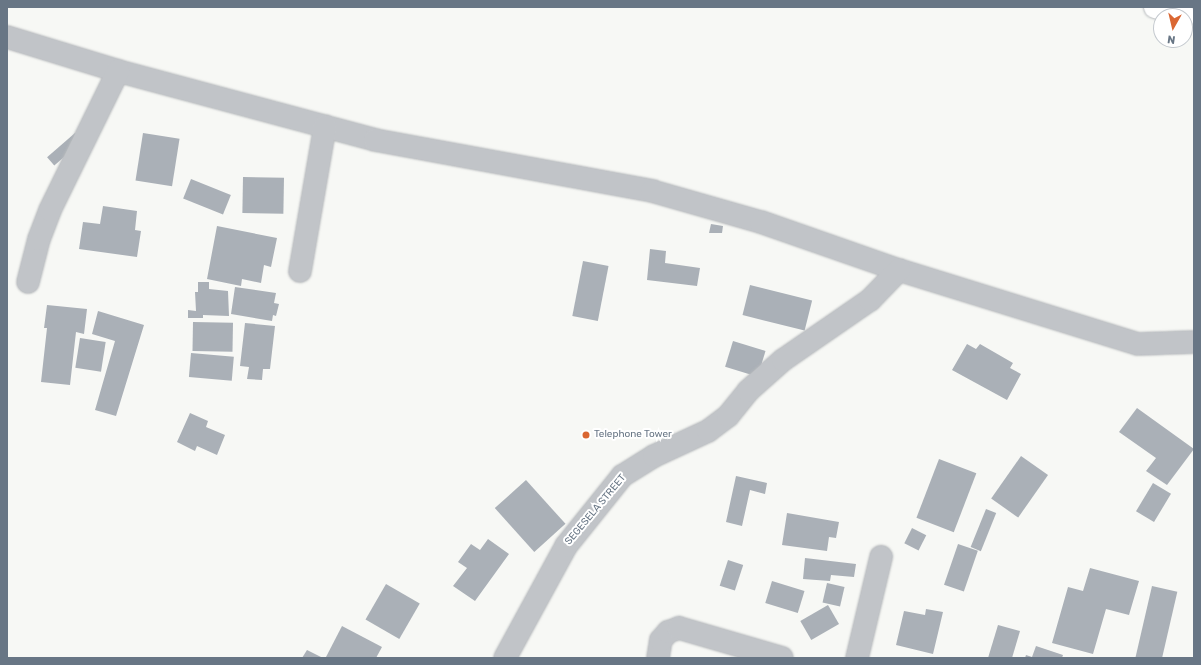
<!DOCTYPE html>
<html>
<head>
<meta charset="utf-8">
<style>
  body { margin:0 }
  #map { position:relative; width:1201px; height:665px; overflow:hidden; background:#f7f8f5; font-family:Rubik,sans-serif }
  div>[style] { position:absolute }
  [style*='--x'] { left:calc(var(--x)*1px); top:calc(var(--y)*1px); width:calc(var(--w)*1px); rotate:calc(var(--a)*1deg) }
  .building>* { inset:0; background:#aab0b7; transform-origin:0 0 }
  .roads { filter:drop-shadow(0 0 1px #b6b9bc) drop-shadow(0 0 1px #b6b9bc) }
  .minor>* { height:22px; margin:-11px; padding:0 11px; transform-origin:11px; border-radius:11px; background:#c1c4c8 }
  .trunk>* { height:22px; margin:-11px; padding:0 11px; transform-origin:11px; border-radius:11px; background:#fff }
  .dots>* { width:11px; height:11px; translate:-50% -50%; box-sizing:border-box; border:2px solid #fff; border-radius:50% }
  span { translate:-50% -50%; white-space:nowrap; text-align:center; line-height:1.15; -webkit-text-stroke:4px #fff; paint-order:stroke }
  .poi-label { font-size:10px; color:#687685 }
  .left { translate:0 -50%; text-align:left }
  .street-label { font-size:10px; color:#687685 }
  .frame { position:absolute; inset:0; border:8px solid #687685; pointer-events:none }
  .north { position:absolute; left:1153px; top:8px; width:40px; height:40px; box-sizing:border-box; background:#fff; border:1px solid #c3c8ce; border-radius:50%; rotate:188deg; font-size:11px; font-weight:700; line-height:16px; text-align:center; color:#687685 }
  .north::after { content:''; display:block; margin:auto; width:14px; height:18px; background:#da6733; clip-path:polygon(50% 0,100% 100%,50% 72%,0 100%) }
</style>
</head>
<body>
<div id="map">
  <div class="building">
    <div style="left:75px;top:133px;width:11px;height:37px;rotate:49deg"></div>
    <div style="left:143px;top:133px;width:37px;height:48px;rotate:9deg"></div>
    <div style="left:243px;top:177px;width:41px;height:36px;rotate:1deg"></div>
    <div style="left:191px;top:179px;width:43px;height:21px;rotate:22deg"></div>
    <div style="clip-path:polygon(103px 206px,137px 211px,135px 230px,141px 231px,137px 257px,79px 249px,83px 222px,100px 224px)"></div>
    <div style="clip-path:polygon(711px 224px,723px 226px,722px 233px,709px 233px)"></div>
    <div style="clip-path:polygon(217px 226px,277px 238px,271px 267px,264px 265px,261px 283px,242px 279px,241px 286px,207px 279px)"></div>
    <div style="clip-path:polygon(650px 249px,666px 251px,665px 263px,700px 268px,697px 286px,647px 280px)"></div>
    <div style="left:583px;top:261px;width:26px;height:56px;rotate:11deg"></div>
    <div style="clip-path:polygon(198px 282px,209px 282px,209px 289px,228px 291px,229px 316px,203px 315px,203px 318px,188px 318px,188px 310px,196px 311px,195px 292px,198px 292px)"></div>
    <div style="left:750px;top:285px;width:64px;height:31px;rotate:14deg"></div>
    <div style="clip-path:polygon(235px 287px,276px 293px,274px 303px,279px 304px,276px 316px,273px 315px,272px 321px,231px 314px)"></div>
    <div style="clip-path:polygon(47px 305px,87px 309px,84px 334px,76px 332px,70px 385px,41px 382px,47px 328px,44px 328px)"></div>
    <div style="clip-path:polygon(98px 311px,144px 325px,116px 416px,95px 410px,115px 341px,92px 334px)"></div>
    <div style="left:193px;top:322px;width:40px;height:29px;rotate:1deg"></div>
    <div style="clip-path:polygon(245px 323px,275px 326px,270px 369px,263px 369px,262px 380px,247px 379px,249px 367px,240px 366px)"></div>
    <div style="left:80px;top:338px;width:26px;height:30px;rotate:9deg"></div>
    <div style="left:733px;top:341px;width:34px;height:27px;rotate:17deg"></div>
    <div style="clip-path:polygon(967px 344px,976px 349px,980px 344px,1013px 363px,1010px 368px,1021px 374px,1007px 400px,952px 370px)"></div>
    <div style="left:191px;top:353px;width:43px;height:24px;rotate:5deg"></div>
    <div style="clip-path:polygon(1137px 408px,1194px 449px,1167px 485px,1146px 471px,1156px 458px,1119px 432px)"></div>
    <div style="clip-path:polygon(190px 413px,208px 421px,206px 427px,225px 435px,217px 455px,197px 446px,195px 451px,177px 442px)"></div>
    <div style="left:1021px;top:456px;width:33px;height:52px;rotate:35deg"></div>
    <div style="left:939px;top:459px;width:40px;height:63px;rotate:21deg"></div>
    <div style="clip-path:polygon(736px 476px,767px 483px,765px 494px,750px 490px,742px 526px,726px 522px)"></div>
    <div style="left:526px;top:480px;width:59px;height:42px;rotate:48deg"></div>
    <div style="left:1153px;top:483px;width:21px;height:33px;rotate:31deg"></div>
    <div style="left:986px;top:509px;width:11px;height:41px;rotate:22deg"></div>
    <div style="clip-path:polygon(787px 513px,839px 522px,836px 538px,829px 537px,827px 551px,782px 545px)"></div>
    <div style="left:912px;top:528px;width:16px;height:17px;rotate:27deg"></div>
    <div style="clip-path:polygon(488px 539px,509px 554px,475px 601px,453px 586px,467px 568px,458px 562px,471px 544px,480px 550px)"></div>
    <div style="left:958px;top:544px;width:21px;height:43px;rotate:19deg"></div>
    <div style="clip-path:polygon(805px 558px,856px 564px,854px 577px,831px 575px,830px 581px,803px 579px)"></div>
    <div style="left:728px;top:560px;width:16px;height:27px;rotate:18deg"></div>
    <div style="clip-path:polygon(1090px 568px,1139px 581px,1129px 615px,1106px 609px,1093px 654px,1052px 643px,1068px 587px,1083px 591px)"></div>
    <div style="left:772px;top:581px;width:34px;height:23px;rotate:17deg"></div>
    <div style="left:827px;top:583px;width:18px;height:20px;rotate:13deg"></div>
    <div style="left:386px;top:584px;width:39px;height:41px;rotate:30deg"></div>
    <div style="left:1152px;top:586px;width:26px;height:74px;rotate:13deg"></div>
    <div style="left:828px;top:605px;width:22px;height:32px;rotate:60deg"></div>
    <div style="clip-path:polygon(926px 609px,943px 612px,933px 654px,896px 645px,904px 611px,925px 615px)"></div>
    <div style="clip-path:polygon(998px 625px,1020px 631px,1012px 658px,988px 658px)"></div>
    <div style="clip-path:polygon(342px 626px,382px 647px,376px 658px,326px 657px)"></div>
    <div style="clip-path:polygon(1036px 646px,1063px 655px,1062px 658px,1025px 658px,1026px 655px,1032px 657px)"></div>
    <div style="clip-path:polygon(307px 650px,323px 658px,302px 658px)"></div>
  </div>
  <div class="roads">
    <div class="minor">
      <div style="--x:7;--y:37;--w:116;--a:17"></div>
      <div style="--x:118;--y:71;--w:266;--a:15"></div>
      <div style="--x:375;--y:140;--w:282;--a:10.4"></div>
      <div style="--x:652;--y:191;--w:113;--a:15.9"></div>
      <div style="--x:761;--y:222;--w:146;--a:19.2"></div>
      <div style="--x:899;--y:270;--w:250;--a:17.2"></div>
      <div style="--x:1138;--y:344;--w:56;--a:-2"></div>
      <div style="--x:300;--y:271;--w:147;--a:-80.2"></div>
      <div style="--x:28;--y:282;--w:44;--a:-75.7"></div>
      <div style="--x:39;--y:239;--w:31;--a:-69"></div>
      <div style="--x:50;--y:210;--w:155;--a:-63.9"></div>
      <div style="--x:505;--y:658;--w:128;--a:-61.4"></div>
      <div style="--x:566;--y:546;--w:90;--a:-51.3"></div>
      <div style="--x:622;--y:476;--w:38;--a:-32"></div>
      <div style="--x:654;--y:456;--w:60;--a:-24.8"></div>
      <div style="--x:708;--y:431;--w:25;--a:-37"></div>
      <div style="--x:728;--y:416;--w:32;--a:-51"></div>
      <div style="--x:748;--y:391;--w:47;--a:-41.5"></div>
      <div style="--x:783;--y:360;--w:106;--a:-34.6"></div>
      <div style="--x:870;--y:300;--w:42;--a:-46"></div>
      <div style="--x:658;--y:658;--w:18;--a:-81"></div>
      <div style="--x:661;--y:640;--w:11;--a:-49"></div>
      <div style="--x:668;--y:632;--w:12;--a:-20"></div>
      <div style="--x:679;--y:628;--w:107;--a:16.2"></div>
      <div style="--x:857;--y:658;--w:104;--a:-76.6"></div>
    </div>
    <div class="trunk">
      <div style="--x:1155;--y:7;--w:31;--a:17"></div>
    </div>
  </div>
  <div class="dots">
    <div style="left:586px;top:435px;background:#da6733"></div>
  </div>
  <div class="poi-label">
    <span class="left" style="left:594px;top:435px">Telephone Tower</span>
  </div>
  <div class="street-label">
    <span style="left:596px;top:510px;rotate:-50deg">SEGESELA STREET</span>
  </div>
  <div class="frame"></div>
  <div class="north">N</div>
</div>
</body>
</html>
